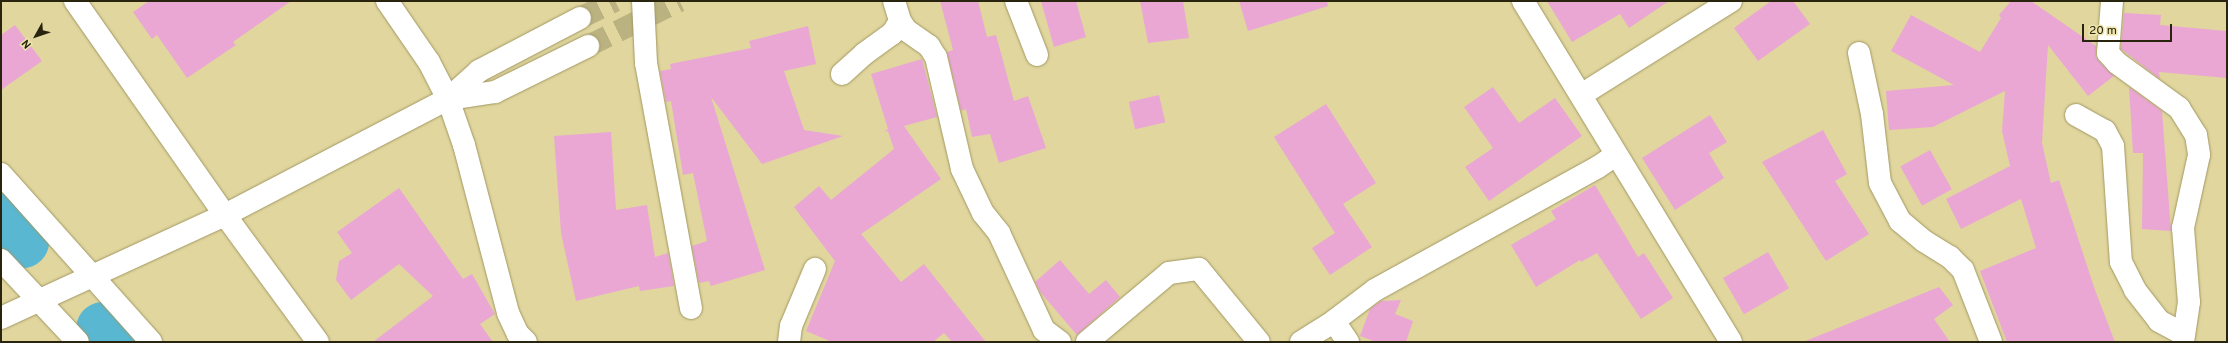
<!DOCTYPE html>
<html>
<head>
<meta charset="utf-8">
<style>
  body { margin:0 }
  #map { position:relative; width:2228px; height:343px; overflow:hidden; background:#e0d69e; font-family:Overpass,sans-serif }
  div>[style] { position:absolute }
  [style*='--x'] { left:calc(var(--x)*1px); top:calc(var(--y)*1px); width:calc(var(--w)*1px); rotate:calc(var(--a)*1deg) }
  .river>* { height:54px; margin:-27px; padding:0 27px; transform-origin:27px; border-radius:27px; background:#59b7d2 }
  .building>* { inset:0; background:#eaa7d4; transform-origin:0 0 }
  .minor-tunnel>* { height:22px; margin-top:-11px; transform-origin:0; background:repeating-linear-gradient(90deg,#bbb281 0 22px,transparent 0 33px) }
  .roads { filter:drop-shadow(0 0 1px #a29862) drop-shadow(0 0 1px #a29862) }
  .minor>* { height:22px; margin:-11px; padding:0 11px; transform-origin:11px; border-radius:11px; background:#fff }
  span { translate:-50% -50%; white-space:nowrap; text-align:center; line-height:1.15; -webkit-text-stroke:3px #ede4ab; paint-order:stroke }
  .frame { position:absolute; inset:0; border:2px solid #28240e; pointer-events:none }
  .north { position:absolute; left:16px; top:16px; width:40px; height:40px; -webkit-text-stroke:3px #ede4ab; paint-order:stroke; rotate:230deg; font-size:11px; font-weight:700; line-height:16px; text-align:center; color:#28240e }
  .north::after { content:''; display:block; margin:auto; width:14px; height:18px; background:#28240e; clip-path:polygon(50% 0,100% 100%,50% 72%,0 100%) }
  .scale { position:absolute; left:2082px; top:24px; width:90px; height:18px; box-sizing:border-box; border:2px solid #28240e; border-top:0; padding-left:5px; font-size:12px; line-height:14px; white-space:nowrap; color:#28240e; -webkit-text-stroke:3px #ede4ab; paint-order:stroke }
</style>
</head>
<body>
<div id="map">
  <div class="river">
    <div style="--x:1;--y:220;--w:30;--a:45"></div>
    <div style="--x:103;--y:329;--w:17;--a:50"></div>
  </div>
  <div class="building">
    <div style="clip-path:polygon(149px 1px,291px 1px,233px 42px,236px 45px,187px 78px,157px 35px,152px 39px,133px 12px)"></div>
    <div style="clip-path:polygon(940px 1px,978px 1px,987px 37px,996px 35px,1014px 101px,1028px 96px,1046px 148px,999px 163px,990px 134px,972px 137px,966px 109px,961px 111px,947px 52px,953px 50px)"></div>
    <div style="clip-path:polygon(1041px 1px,1076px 1px,1086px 37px,1054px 47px)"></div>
    <div style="clip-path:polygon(1140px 1px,1183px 1px,1189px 38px,1148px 43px)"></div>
    <div style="clip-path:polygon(1239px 1px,1327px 1px,1328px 6px,1248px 31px)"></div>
    <div style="clip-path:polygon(1547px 1px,1669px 1px,1629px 28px,1620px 14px,1572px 42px)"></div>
    <div style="clip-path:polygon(1771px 1px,1793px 1px,1810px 24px,1758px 61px,1734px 28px)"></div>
    <div style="clip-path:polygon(2011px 1px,2031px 1px,2096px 46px,2096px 57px,2099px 61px,2114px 76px,2088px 96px,2048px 45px,2042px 143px,2051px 183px,2059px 180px,2095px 290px,2115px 342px,2007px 342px,1980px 271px,2036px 248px,2021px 199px,1961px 229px,1946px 199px,2010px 166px,2002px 131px,2005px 91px,1933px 127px,1889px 130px,1886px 91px,1954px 85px,1891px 51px,1911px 15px,1980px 52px,2001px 18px,1999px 15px)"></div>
    <div style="clip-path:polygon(2124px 13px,2161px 15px,2160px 25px,2227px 31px,2227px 78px,2159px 72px,2160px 79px,2121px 49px)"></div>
    <div style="clip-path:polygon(15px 25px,42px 61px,1px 90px,1px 35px)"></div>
    <div style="clip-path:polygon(808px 26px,816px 64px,784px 71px,804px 130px,843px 136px,762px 164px,711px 97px,765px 270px,711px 286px,709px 281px,699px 283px,692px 246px,707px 241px,693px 173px,683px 175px,671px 101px,666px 102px,660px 71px,671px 69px,670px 64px,751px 48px,749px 41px)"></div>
    <div style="clip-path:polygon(922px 59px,937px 117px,904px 126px,941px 179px,861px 234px,901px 282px,924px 264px,986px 342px,952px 342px,944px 333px,933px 342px,832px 342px,806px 331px,835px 261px,794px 207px,819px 186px,831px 200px,894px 149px,888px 131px,884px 132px,888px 129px,871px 74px)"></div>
    <div style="clip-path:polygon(1493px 87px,1519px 123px,1555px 98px,1582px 136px,1489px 201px,1465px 167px,1493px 148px,1464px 107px)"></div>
    <div style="clip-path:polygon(2129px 87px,2162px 111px,2171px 231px,2142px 229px,2143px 153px,2133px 153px)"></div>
    <div style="left:1159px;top:95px;width:28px;height:31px;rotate:77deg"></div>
    <div style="clip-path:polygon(1326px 104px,1376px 183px,1343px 204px,1372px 247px,1330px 275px,1312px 248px,1335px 233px,1274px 137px)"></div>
    <div style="clip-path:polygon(1710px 115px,1727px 142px,1709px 153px,1724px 178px,1675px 210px,1642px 158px)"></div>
    <div style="clip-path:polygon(1823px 130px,1847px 174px,1835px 181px,1869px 234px,1826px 261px,1762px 162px)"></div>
    <div style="clip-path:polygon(611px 132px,616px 210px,647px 205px,655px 257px,668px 253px,674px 286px,640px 291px,639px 286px,576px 301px,561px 233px,554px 136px)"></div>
    <div style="left:1930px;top:150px;width:45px;height:34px;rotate:61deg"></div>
    <div style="clip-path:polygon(1595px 185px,1638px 257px,1644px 253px,1673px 298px,1641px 319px,1597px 253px,1581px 262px,1580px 260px,1536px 287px,1511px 245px,1556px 219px,1551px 211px)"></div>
    <div style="clip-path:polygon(399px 188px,463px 279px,472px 274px,495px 314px,480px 324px,493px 342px,373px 342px,433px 296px,399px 264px,351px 300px,336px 280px,339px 261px,352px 253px,337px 232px)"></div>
    <div style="left:1768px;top:252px;width:42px;height:52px;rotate:60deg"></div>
    <div style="clip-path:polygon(1060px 260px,1089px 294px,1106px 280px,1120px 297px,1077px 335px,1041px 293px,1035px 282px)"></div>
    <div style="clip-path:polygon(1939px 287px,1953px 305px,1934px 319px,1950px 342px,1803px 342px)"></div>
    <div style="clip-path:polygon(1401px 300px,1395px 314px,1413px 321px,1406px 342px,1376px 342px,1360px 336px,1370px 309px,1381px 301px)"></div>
  </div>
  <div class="minor-tunnel">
    <div style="--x:580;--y:18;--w:39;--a:-26"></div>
    <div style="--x:588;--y:46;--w:102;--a:-26.3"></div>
  </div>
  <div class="roads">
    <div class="minor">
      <div style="--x:75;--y:1;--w:261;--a:55"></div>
      <div style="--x:225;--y:215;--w:157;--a:53.8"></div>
      <div style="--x:387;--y:1;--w:74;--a:55.5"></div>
      <div style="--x:429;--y:62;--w:42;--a:62.8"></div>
      <div style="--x:448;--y:99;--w:49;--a:70.8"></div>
      <div style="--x:464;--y:145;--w:174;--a:75.3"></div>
      <div style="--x:508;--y:313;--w:23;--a:65"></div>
      <div style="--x:518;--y:334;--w:11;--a:45"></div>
      <div style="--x:643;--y:1;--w:62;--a:87.2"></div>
      <div style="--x:646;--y:63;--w:249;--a:79.6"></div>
      <div style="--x:894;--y:1;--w:21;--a:73"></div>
      <div style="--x:900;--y:21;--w:11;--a:56"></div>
      <div style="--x:906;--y:30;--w:28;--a:35"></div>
      <div style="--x:929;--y:46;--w:13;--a:58"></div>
      <div style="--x:936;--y:57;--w:115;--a:76.9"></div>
      <div style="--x:962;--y:169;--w:49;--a:64.5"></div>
      <div style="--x:983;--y:213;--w:26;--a:51"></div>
      <div style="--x:999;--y:233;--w:107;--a:65.1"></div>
      <div style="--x:1044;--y:330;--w:20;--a:37"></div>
      <div style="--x:1016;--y:1;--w:58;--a:68.7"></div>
      <div style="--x:1523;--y:1;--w:399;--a:58.6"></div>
      <div style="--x:2112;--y:1;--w:52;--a:94.4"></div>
      <div style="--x:2108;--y:53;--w:13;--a:48"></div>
      <div style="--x:2117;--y:63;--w:77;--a:36"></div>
      <div style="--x:2179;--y:108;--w:32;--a:58"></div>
      <div style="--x:2196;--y:135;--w:20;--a:81"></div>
      <div style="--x:2199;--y:155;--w:75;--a:102.4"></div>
      <div style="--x:2183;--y:228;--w:74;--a:85.4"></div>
      <div style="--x:2189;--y:302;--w:40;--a:98.5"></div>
      <div style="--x:1859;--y:53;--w:62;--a:78"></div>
      <div style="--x:1872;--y:114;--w:69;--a:83.4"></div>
      <div style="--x:1880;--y:183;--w:43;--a:62.2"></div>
      <div style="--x:1900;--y:221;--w:31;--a:40"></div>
      <div style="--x:1924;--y:241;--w:31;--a:32"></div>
      <div style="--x:1950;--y:257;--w:18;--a:45"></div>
      <div style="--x:1963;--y:270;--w:77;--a:68.7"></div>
      <div style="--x:842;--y:74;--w:30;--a:-42"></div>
      <div style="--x:864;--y:54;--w:34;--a:-36"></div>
      <div style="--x:892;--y:34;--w:15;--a:-58"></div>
      <div style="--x:1581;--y:95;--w:177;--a:-32.1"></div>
      <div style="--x:448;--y:99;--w:48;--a:-8.5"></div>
      <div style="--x:495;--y:92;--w:104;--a:-26.3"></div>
      <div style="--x:2076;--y:115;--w:33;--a:29"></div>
      <div style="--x:2105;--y:131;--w:17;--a:62"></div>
      <div style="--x:2113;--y:146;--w:116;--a:86.1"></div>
      <div style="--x:2121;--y:262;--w:31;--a:63"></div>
      <div style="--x:2135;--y:290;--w:39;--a:52"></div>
      <div style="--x:2159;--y:321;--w:27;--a:28"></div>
      <div style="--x:1;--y:174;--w:225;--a:48.2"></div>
      <div style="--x:1;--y:260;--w:112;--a:46.8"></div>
      <div style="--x:1;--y:318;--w:247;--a:-24.7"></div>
      <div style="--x:225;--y:215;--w:251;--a:-27.5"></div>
      <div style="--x:448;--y:99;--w:42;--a:-42.1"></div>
      <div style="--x:479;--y:71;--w:114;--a:-27.7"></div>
      <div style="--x:789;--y:342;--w:16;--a:-83"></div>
      <div style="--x:791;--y:326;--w:62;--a:-67.2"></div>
      <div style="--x:1087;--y:342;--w:107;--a:-40.1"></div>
      <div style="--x:1169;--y:273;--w:30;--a:-8"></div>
      <div style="--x:1199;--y:269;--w:94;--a:50.6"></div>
      <div style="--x:1301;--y:342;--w:39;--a:-32"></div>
      <div style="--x:1348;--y:342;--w:25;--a:-124"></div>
      <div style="--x:1334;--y:321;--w:51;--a:-37.1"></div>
      <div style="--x:1375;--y:290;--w:255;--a:-28.9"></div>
      <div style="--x:1598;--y:167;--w:22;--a:-34"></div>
    </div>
  </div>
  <div class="frame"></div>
  <div class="north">N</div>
  <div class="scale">20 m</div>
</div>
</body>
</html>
